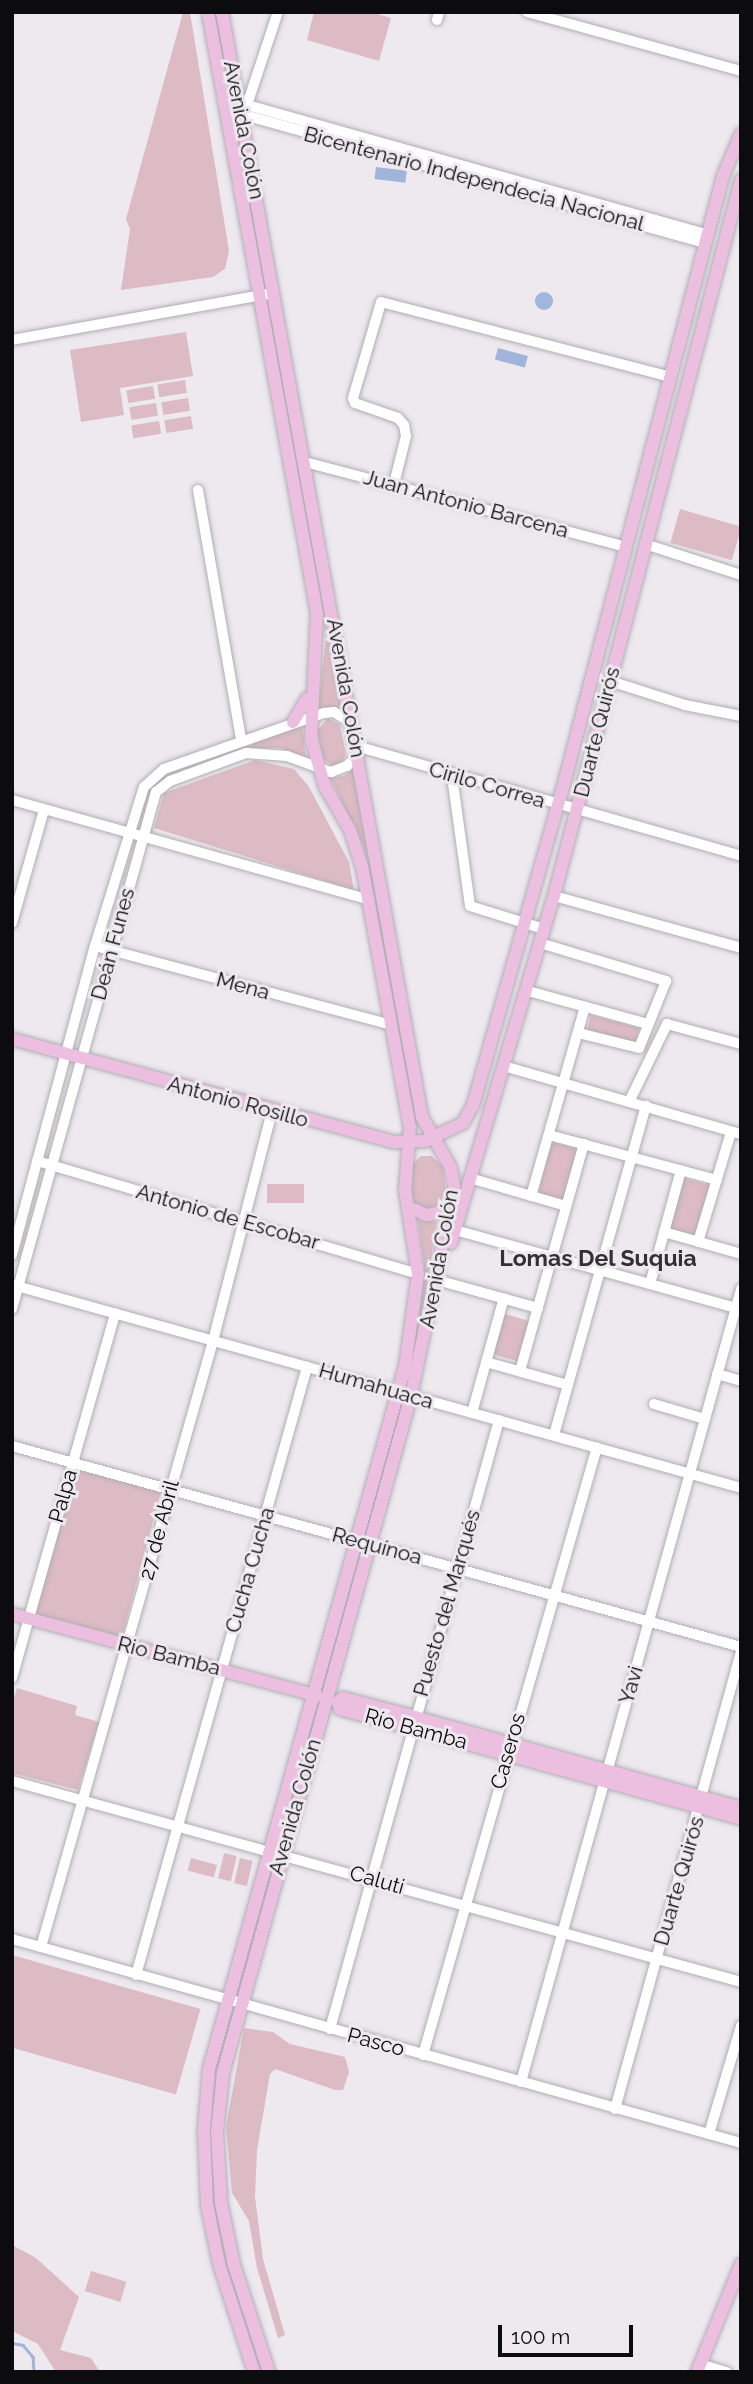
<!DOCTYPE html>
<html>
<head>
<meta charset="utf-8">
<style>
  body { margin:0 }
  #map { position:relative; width:753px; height:2384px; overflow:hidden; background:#ede9ef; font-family:Raleway,sans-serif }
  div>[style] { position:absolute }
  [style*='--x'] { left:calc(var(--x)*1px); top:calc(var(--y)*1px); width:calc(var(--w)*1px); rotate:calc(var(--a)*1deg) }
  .green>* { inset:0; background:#dcbbc4; transform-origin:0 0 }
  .water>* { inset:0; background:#a1b4da; transform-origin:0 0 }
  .round { border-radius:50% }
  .stream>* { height:2.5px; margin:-1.25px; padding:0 1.25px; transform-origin:1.25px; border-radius:1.25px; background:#a1b4da }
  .roads { filter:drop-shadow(0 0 2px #b1adb4) drop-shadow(0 0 2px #b1adb4) }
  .minor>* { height:10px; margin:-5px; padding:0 5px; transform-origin:5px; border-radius:5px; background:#fff }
  .major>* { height:12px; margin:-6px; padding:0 6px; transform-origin:6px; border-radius:6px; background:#ecbfe1 }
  span { translate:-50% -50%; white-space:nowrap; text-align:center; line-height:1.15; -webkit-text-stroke:6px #ede9ef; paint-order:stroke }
  .street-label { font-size:21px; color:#0c0b0d }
  .neighbourhood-label { font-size:23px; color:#332f35; font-weight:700 }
  .frame { position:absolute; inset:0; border:14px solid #0c0b0d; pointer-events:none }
  .scale { position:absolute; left:498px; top:2325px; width:135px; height:32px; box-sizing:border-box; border:4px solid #0c0b0d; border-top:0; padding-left:9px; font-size:21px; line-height:24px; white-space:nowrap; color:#0c0b0d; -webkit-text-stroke:5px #ede9ef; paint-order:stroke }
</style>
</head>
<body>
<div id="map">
  <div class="green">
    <div style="clip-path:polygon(183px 12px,190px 12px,229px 251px,225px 269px,213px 277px,121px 290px,130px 229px,126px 219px)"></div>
    <div style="clip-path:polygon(314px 12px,371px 12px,391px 18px,379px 61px,307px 40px)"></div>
    <div style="clip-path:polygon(186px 332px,193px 376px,120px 388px,124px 415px,81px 422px,70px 350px)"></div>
    <div style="left:185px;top:380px;width:13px;height:28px;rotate:81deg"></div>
    <div style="left:153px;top:386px;width:13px;height:27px;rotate:81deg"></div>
    <div style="left:188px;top:398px;width:13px;height:27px;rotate:81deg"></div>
    <div style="left:156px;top:403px;width:13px;height:27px;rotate:81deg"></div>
    <div style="left:191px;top:416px;width:13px;height:27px;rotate:81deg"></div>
    <div style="left:159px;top:421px;width:13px;height:28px;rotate:81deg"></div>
    <div style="left:680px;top:509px;width:64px;height:35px;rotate:16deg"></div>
    <div style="clip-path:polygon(327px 630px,341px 709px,318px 708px)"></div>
    <div style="clip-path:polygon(328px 718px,340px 725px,346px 754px,341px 764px,333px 766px,323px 759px,317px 731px)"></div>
    <div style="clip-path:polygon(302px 724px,306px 758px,280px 748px,251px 748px,254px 742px)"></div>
    <div style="clip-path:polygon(255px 760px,294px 769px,309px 787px,349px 862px,354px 890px,154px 828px,164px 793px)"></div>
    <div style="clip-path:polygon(353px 769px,368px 855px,330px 778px,344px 776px)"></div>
    <div style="left:591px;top:1015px;width:50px;height:15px;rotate:15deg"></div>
    <div style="left:551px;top:1142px;width:29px;height:53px;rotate:14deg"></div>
    <div style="clip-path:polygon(421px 1156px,432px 1156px,443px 1167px,446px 1193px,439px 1207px,428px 1209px,412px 1202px,412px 1164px)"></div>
    <div style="left:683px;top:1178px;width:28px;height:52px;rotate:15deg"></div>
    <div style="left:267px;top:1184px;width:37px;height:19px"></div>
    <div style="clip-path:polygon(418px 1220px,437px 1222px,419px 1328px,424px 1264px)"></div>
    <div style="left:505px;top:1314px;width:25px;height:42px;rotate:16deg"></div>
    <div style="left:75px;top:1468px;width:89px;height:151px;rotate:15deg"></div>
    <div style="clip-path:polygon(17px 1688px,77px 1706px,75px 1715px,99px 1722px,78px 1790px,12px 1773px,12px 1705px)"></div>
    <div style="left:224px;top:1853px;width:13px;height:26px;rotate:13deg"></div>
    <div style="left:191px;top:1858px;width:27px;height:13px;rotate:15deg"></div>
    <div style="left:240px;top:1858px;width:13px;height:26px;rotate:13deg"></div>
    <div style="left:12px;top:1955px;width:196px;height:89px;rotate:16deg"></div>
    <div style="clip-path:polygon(244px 2028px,273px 2032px,290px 2044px,345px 2057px,349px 2072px,343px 2090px,335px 2090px,275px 2069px,270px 2074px,257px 2150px,255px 2197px,263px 2259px,285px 2335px,278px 2338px,257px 2268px,249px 2221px,232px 2193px,226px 2127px)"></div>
    <div style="clip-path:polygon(12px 2245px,36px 2258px,79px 2297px,60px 2350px,91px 2358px,100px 2372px,56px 2372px,38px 2344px,12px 2331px)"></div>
    <div style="left:91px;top:2271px;width:37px;height:21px;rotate:17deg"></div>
  </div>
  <div class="water">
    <div style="left:376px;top:167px;width:31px;height:12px;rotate:7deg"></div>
    <div class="round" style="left:535px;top:292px;width:18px;height:18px"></div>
    <div style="left:498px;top:348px;width:31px;height:12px;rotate:15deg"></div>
  </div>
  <div class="stream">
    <div style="--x:12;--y:2343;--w:11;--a:10"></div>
    <div style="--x:23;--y:2345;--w:16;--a:50"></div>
    <div style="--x:33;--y:2357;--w:15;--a:86"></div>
  </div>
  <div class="roads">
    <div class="minor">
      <div style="--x:527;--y:12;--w:222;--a:15.4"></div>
      <div style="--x:437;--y:20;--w:8;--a:-76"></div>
      <div style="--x:247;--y:105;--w:478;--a:15.7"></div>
      <div style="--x:246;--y:108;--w:101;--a:-71.6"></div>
      <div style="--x:244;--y:115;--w:478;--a:15.5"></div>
      <div style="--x:12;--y:340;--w:259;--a:-10.2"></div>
      <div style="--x:305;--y:462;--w:333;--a:14.8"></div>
      <div style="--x:394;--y:484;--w:49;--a:-76"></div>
      <div style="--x:406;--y:436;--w:11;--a:-100"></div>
      <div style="--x:404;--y:425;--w:9;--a:-131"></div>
      <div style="--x:398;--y:418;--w:46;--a:-160.8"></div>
      <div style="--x:355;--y:403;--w:5;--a:-112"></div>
      <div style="--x:353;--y:398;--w:100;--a:-73.7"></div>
      <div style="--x:381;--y:302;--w:299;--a:14.5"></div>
      <div style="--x:198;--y:490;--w:253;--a:80.2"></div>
      <div style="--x:645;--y:544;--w:101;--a:17.9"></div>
      <div style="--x:610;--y:681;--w:79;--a:17.7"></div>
      <div style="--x:685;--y:705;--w:57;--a:11.1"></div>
      <div style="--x:356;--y:746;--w:400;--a:15.9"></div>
      <div style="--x:452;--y:776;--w:131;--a:82.1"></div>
      <div style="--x:470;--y:906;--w:77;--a:17.3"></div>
      <div style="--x:12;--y:800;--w:371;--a:15.6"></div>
      <div style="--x:554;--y:896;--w:194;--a:15.5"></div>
      <div style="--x:12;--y:923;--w:117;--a:-74.2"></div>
      <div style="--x:540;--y:943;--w:132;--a:16.8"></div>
      <div style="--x:666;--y:981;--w:72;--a:111.9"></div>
      <div style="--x:639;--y:1048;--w:63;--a:-166.2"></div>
      <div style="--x:95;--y:946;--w:307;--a:14.9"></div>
      <div style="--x:528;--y:991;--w:124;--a:15.4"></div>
      <div style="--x:507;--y:1067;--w:243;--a:16"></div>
      <div style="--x:629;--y:1102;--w:87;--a:-64"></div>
      <div style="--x:667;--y:1024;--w:77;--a:15.1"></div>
      <div style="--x:549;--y:1135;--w:174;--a:15"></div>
      <div style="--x:37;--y:1161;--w:397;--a:16.5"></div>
      <div style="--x:473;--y:1179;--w:97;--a:16.2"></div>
      <div style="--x:531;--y:1196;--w:197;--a:-74.1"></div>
      <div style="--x:454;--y:1226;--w:4;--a:76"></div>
      <div style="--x:455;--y:1230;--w:296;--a:15.5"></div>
      <div style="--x:664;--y:1232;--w:80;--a:15.9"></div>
      <div style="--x:698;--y:1242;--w:115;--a:-73.3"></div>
      <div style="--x:12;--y:1255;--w:320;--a:-75"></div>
      <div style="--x:95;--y:946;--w:166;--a:-72.9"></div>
      <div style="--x:144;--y:787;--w:27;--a:-42"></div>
      <div style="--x:164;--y:769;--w:170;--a:-19.3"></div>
      <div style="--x:324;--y:713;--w:10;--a:-6"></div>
      <div style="--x:334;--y:712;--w:20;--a:33"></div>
      <div style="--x:437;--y:1280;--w:105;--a:15.5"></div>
      <div style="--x:650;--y:1284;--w:118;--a:-74.8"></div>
      <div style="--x:13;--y:1285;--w:756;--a:15.58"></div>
      <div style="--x:12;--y:1309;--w:537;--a:-74.44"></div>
      <div style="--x:156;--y:792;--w:18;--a:-38"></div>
      <div style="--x:170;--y:781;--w:81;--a:-20.2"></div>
      <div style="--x:246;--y:753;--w:41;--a:4.2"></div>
      <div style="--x:287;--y:756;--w:47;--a:20"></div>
      <div style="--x:331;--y:772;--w:17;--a:-21"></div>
      <div style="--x:347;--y:766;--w:16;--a:-47"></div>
      <div style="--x:486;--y:1362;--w:85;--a:15.7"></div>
      <div style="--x:520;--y:1371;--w:236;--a:-74.3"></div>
      <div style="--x:717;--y:1374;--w:25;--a:16"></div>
      <div style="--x:654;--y:1404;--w:53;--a:16.4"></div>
      <div style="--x:472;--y:1413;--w:119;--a:-74.5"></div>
      <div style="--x:554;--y:1435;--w:342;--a:-74.4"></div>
      <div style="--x:12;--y:1446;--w:756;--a:15.41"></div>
      <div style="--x:12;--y:1678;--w:379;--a:-74.2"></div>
      <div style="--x:12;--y:1781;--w:756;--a:15.41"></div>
      <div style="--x:12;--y:1939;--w:757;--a:15.63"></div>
      <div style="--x:41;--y:1947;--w:630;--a:-74.15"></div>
      <div style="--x:213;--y:1341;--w:237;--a:-75.6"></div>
      <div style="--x:136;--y:1975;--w:632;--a:-74.29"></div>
      <div style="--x:330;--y:2029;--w:632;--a:-74.49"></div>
      <div style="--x:423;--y:2055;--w:632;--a:-74.03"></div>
      <div style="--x:521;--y:2082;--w:823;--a:-74.49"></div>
      <div style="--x:615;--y:2109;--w:473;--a:-74.6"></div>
      <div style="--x:709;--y:2134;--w:113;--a:-73.5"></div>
      <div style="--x:700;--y:2364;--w:28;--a:17"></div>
    </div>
    <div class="major">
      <div style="--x:208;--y:12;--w:611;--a:79.72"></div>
      <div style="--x:317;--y:613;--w:125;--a:92.7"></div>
      <div style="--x:311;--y:738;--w:51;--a:74.1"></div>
      <div style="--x:325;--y:787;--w:50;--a:59.8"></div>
      <div style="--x:350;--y:830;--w:38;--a:72"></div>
      <div style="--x:362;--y:866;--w:265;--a:79.6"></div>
      <div style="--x:410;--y:1127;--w:63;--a:94.5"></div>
      <div style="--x:405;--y:1190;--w:85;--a:81.2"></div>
      <div style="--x:418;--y:1274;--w:94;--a:98"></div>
      <div style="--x:405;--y:1367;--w:729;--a:105.6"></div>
      <div style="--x:209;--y:2069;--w:61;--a:94.7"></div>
      <div style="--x:204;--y:2130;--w:75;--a:87.7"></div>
      <div style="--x:207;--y:2205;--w:60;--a:78.5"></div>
      <div style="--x:219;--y:2264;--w:114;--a:72"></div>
      <div style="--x:222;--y:12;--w:1123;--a:79.74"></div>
      <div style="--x:422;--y:1117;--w:59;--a:60.4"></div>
      <div style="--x:451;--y:1168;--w:20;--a:81"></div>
      <div style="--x:454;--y:1188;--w:212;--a:101.7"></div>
      <div style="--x:411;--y:1396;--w:703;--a:105.52"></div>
      <div style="--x:223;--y:2073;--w:59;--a:95.8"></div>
      <div style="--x:217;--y:2132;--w:71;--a:86.8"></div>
      <div style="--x:221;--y:2203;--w:63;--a:78.2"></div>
      <div style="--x:234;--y:2265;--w:113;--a:71.9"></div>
      <div style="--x:293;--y:722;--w:27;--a:-59"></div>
      <div style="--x:12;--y:1039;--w:396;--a:15.1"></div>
      <div style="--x:394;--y:1142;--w:31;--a:-2"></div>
      <div style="--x:425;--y:1141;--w:42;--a:-25.3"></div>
      <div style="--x:463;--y:1123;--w:21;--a:-61"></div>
      <div style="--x:473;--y:1105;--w:326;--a:-74.2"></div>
      <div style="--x:562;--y:791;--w:636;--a:-75.33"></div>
      <div style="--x:723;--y:176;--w:46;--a:-66.8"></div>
      <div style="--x:408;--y:1207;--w:21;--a:23"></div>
      <div style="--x:427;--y:1215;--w:31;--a:-13"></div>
      <div style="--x:451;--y:1243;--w:362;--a:-73.5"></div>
      <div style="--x:554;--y:896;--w:740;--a:-75.36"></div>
      <div style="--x:12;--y:1614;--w:316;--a:15"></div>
      <div style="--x:338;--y:1702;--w:7;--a:74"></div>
      <div style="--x:340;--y:1709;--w:416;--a:15.3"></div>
      <div style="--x:338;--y:1702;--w:6;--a:-39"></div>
      <div style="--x:343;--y:1698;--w:74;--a:14.8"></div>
      <div style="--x:415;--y:1717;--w:338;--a:15.6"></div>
      <div style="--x:697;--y:2372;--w:117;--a:-67.8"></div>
    </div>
  </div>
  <div class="street-label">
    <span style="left:244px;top:130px;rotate:79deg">Avenida Colón</span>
    <span style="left:474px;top:179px;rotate:15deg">Bicentenario Independecia Nacional</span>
    <span style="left:466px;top:504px;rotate:15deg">Juan Antonio Barcena</span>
    <span style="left:346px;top:688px;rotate:80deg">Avenida Colón</span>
    <span style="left:597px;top:732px;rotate:-76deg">Duarte Quirós</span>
    <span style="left:487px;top:785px;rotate:16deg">Cirilo Correa</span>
    <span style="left:113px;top:944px;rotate:-75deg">Deán Funes</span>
    <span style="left:243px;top:986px;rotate:15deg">Mena</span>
    <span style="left:238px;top:1102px;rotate:15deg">Antonio Rosillo</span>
    <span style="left:228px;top:1217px;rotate:16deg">Antonio de Escobar</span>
    <span style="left:439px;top:1259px;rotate:-80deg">Avenida Colón</span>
    <span style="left:376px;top:1386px;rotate:16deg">Humahuaca</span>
    <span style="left:63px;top:1496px;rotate:-74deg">Palpa</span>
    <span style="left:159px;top:1530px;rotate:-75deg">27 de Abril</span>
    <span style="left:377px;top:1546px;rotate:15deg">Requínoa</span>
    <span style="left:250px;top:1570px;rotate:-74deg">Cucha Cucha</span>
    <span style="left:447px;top:1603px;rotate:-74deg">Puesto del Marqués</span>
    <span style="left:169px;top:1656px;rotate:14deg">Rio Bamba</span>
    <span style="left:631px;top:1685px;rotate:-74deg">Yavi</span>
    <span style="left:416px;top:1729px;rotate:15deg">Río Bamba</span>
    <span style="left:508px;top:1751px;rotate:-74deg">Caseros</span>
    <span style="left:295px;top:1807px;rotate:-74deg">Avenida Colón</span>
    <span style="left:377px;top:1880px;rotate:16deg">Caluti</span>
    <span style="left:679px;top:1881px;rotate:-74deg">Duarte Quirós</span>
    <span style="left:376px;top:2042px;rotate:15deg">Pasco</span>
  </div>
  <div class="neighbourhood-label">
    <span style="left:598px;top:1258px">Lomas Del Suquia</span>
  </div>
  <div class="frame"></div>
  <div class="scale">100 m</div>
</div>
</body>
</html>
